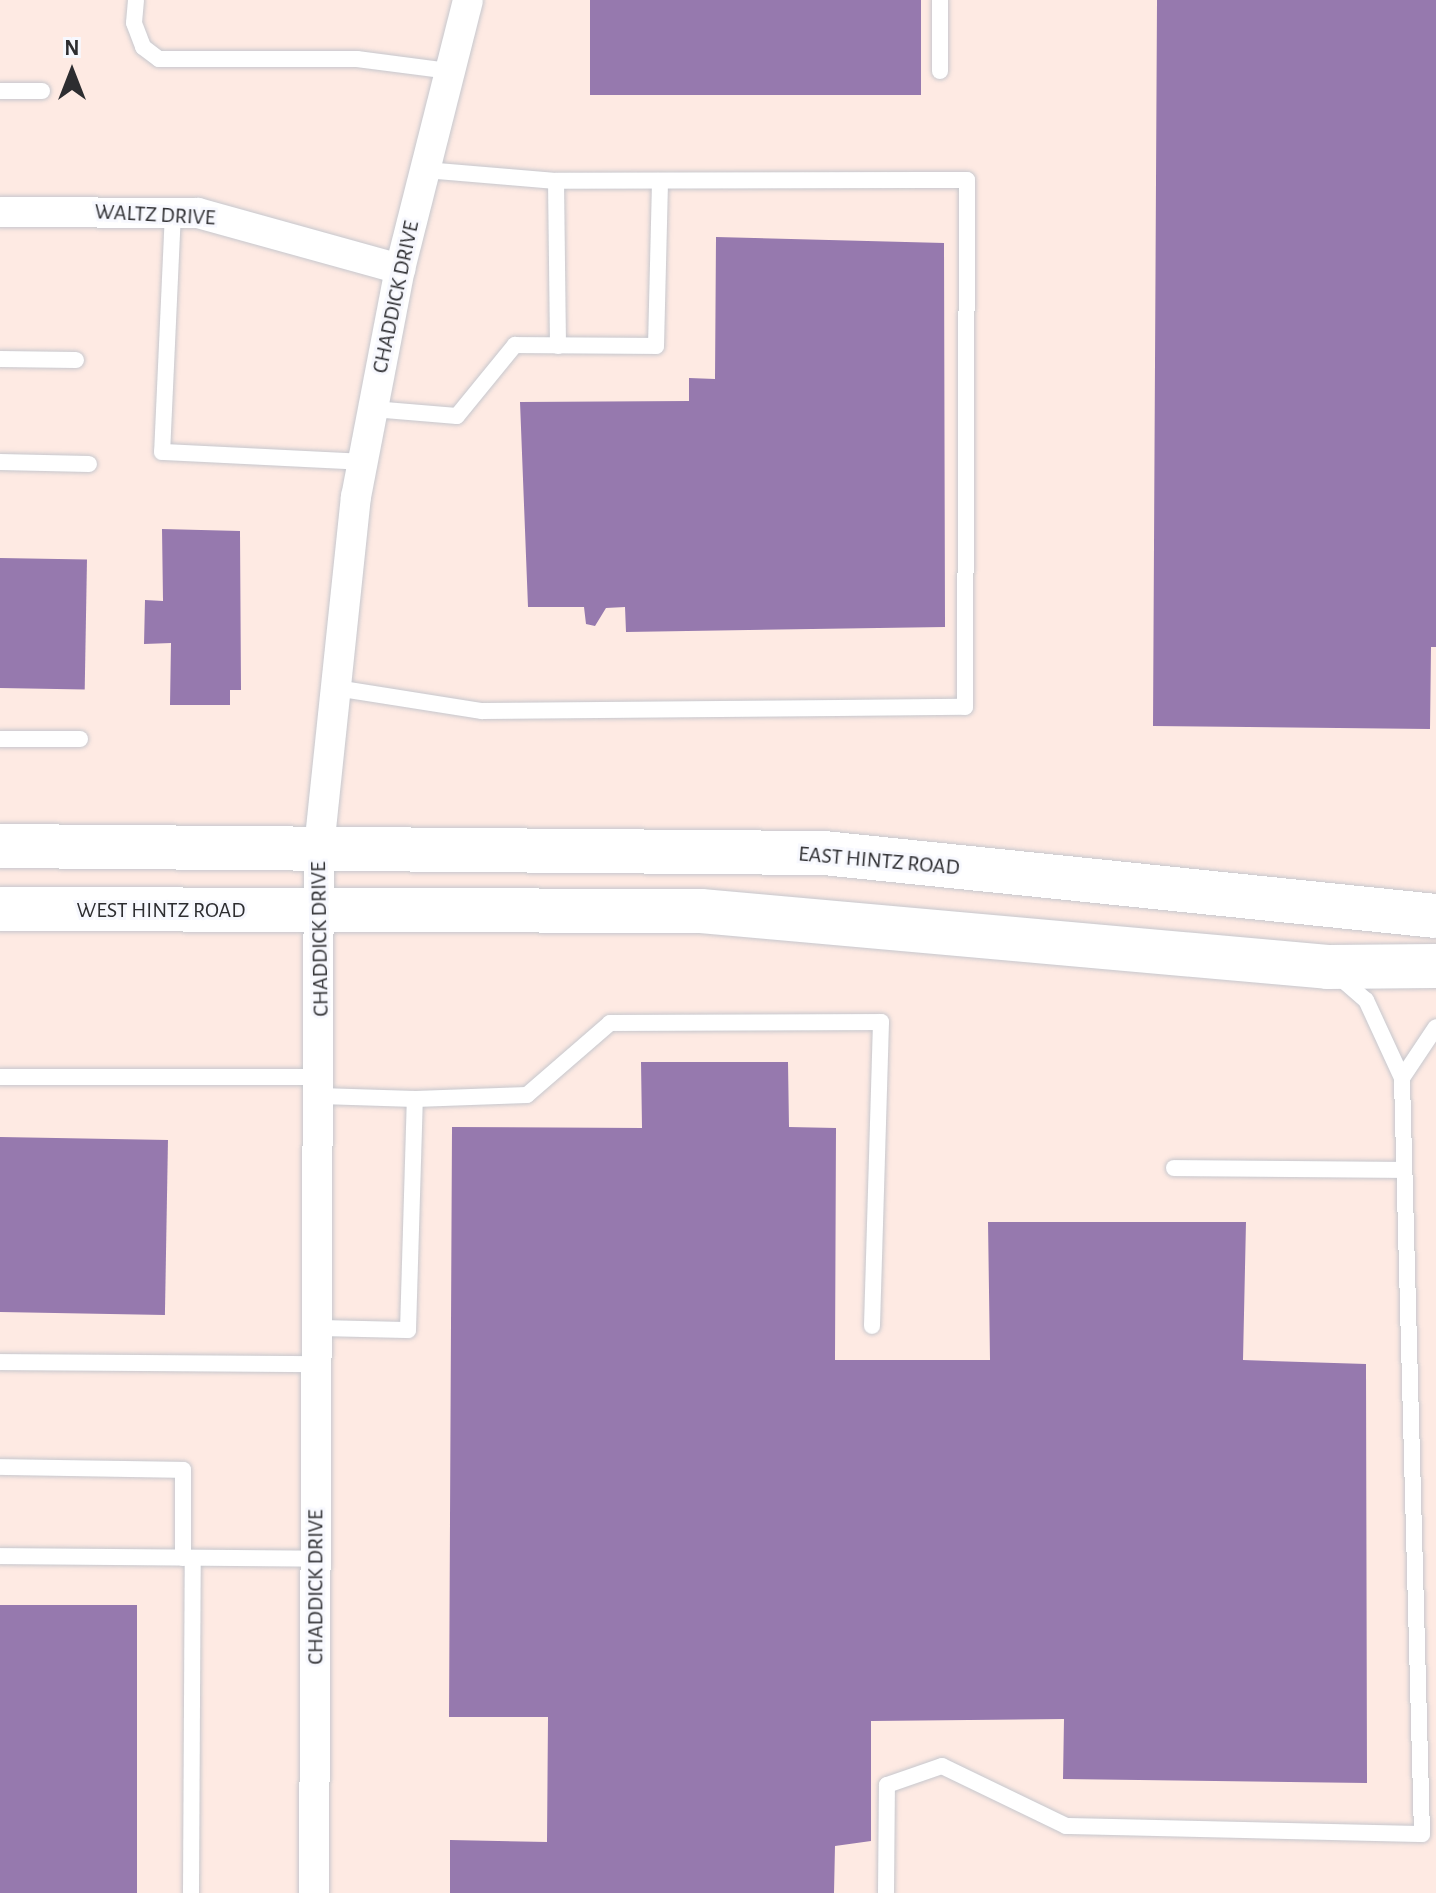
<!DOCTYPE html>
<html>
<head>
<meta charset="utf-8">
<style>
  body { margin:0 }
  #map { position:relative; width:1436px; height:1893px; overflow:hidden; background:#f7f8fe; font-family:"Alegreya Sans",sans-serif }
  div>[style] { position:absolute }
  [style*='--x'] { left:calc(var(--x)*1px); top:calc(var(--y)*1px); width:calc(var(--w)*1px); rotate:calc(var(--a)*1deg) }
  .industrial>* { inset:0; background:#feeae3; transform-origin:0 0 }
  .building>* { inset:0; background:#9679ae; transform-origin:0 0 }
  .roads { filter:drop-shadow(0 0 2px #c6c7cd) drop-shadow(0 0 2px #c6c7cd) }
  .service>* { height:16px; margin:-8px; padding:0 8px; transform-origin:8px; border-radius:8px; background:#fff }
  .minor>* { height:30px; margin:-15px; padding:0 15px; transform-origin:15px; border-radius:15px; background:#fff }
  .secondary>* { height:44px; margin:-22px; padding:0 22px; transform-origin:22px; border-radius:22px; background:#fff }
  span { translate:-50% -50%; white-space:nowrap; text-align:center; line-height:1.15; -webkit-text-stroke:6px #f7f8fe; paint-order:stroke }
  .street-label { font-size:22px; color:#2d2d30 }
  .north { position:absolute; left:32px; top:32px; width:80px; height:80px; -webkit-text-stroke:6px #f7f8fe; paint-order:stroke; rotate:0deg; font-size:22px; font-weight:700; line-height:32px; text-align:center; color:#2d2d30 }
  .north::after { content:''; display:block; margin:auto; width:28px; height:36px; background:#2d2d30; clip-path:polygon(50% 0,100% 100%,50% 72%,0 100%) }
</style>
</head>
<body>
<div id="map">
  <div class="industrial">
    <div style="left:0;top:0;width:1436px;height:1893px"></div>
  </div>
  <div class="building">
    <div style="left:590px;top:0;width:331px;height:95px"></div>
    <div style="clip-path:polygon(1157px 0,1436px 0,1436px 647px,1431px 647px,1430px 729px,1153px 726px)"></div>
    <div style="clip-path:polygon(716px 237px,944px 243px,945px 627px,626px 632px,625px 607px,606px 608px,595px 626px,586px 624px,584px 607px,528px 607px,520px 402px,689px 401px,689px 378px,715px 379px)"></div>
    <div style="clip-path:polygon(162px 529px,240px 531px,241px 690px,230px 690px,230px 705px,170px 705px,171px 643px,144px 644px,145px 600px,163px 601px)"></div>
    <div style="left:0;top:558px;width:87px;height:130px;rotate:1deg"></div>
    <div style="clip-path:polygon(641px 1062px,788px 1062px,789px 1127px,836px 1128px,835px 1360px,990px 1360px,988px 1222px,1246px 1222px,1243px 1360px,1366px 1364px,1367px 1783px,1063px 1779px,1064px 1719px,871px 1721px,871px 1841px,835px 1846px,834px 1893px,450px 1893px,450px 1840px,547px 1842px,548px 1717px,449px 1717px,452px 1127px,642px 1128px)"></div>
    <div style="left:0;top:1137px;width:168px;height:175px;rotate:1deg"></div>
    <div style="left:0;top:1605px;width:137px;height:288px"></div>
  </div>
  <div class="roads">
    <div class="service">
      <div style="--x:136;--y:0;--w:23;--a:95"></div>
      <div style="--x:134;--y:23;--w:26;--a:69"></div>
      <div style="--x:143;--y:47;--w:20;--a:37"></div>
      <div style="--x:159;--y:59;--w:198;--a:0"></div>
      <div style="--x:357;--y:59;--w:94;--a:7.4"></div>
      <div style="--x:940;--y:71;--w:71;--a:-90"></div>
      <div style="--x:0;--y:91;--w:42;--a:0"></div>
      <div style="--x:556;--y:181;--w:165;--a:89.3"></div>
      <div style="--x:173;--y:212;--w:240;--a:92.6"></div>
      <div style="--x:162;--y:452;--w:201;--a:2.8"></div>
      <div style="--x:0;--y:359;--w:76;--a:0.8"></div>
      <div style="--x:373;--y:409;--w:84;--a:4.8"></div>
      <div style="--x:457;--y:416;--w:92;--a:-50.8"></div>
      <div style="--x:515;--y:345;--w:141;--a:0.4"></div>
      <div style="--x:656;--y:346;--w:165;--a:-88.6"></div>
      <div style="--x:0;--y:462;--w:89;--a:1.3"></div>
      <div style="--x:336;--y:688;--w:148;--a:9"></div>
      <div style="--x:482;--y:711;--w:483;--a:-0.5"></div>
      <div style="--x:965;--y:707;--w:527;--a:-89.78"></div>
      <div style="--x:967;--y:180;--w:411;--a:179.9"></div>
      <div style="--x:556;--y:181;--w:131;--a:-175.2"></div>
      <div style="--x:0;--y:739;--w:80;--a:0"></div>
      <div style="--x:1338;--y:976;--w:37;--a:41"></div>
      <div style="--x:1366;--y:1000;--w:86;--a:65.2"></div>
      <div style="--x:1402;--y:1078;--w:61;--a:-56.3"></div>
      <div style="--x:0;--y:1077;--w:320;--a:0"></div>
      <div style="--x:415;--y:1099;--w:112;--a:-2"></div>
      <div style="--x:527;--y:1095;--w:110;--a:-40.9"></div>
      <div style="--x:610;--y:1023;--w:271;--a:-0.2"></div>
      <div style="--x:881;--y:1022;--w:304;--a:91.7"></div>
      <div style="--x:1174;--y:1168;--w:229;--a:0.5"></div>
      <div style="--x:318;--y:1328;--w:90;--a:1.3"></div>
      <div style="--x:408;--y:1330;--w:231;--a:-88.3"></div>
      <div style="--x:415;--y:1099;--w:95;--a:-178.2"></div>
      <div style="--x:0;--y:1362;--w:318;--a:0.4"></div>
      <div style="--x:0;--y:1467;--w:183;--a:0.9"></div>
      <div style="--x:183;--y:1470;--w:88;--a:90"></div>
      <div style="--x:0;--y:1556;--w:317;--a:0.5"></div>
      <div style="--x:191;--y:1893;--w:335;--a:-89.7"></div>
      <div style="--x:886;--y:1893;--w:108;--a:-89.5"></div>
      <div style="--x:887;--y:1785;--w:58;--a:-19.1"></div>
      <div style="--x:942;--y:1766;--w:138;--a:25.8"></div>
      <div style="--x:1066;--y:1826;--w:356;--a:1.3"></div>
      <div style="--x:1422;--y:1834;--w:756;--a:-91.52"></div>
    </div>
    <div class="minor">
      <div style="--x:0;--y:212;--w:198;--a:0.3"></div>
      <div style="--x:198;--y:213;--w:210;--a:15.5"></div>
      <div style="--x:314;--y:1893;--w:1045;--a:-89.73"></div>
      <div style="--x:319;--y:848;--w:353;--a:-84"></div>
      <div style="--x:356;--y:497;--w:232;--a:-79.1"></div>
      <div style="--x:400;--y:269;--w:277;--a:-75.8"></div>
    </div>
    <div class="secondary">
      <div style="--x:0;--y:846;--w:824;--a:0.49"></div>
      <div style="--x:824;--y:853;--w:615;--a:5.88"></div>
      <div style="--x:0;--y:909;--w:701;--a:0.16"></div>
      <div style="--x:701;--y:911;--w:629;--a:5.1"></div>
      <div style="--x:1328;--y:967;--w:108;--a:-0.5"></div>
    </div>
  </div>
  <div class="street-label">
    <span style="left:155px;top:215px;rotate:3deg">WALTZ DRIVE</span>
    <span style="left:396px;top:297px;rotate:-78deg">CHADDICK DRIVE</span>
    <span style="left:879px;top:861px;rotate:5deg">EAST HINTZ ROAD</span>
    <span style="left:161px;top:911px">WEST HINTZ ROAD</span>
    <span style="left:320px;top:939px;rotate:-91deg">CHADDICK DRIVE</span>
    <span style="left:316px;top:1587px;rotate:-90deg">CHADDICK DRIVE</span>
  </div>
  <div class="north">N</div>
</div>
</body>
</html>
